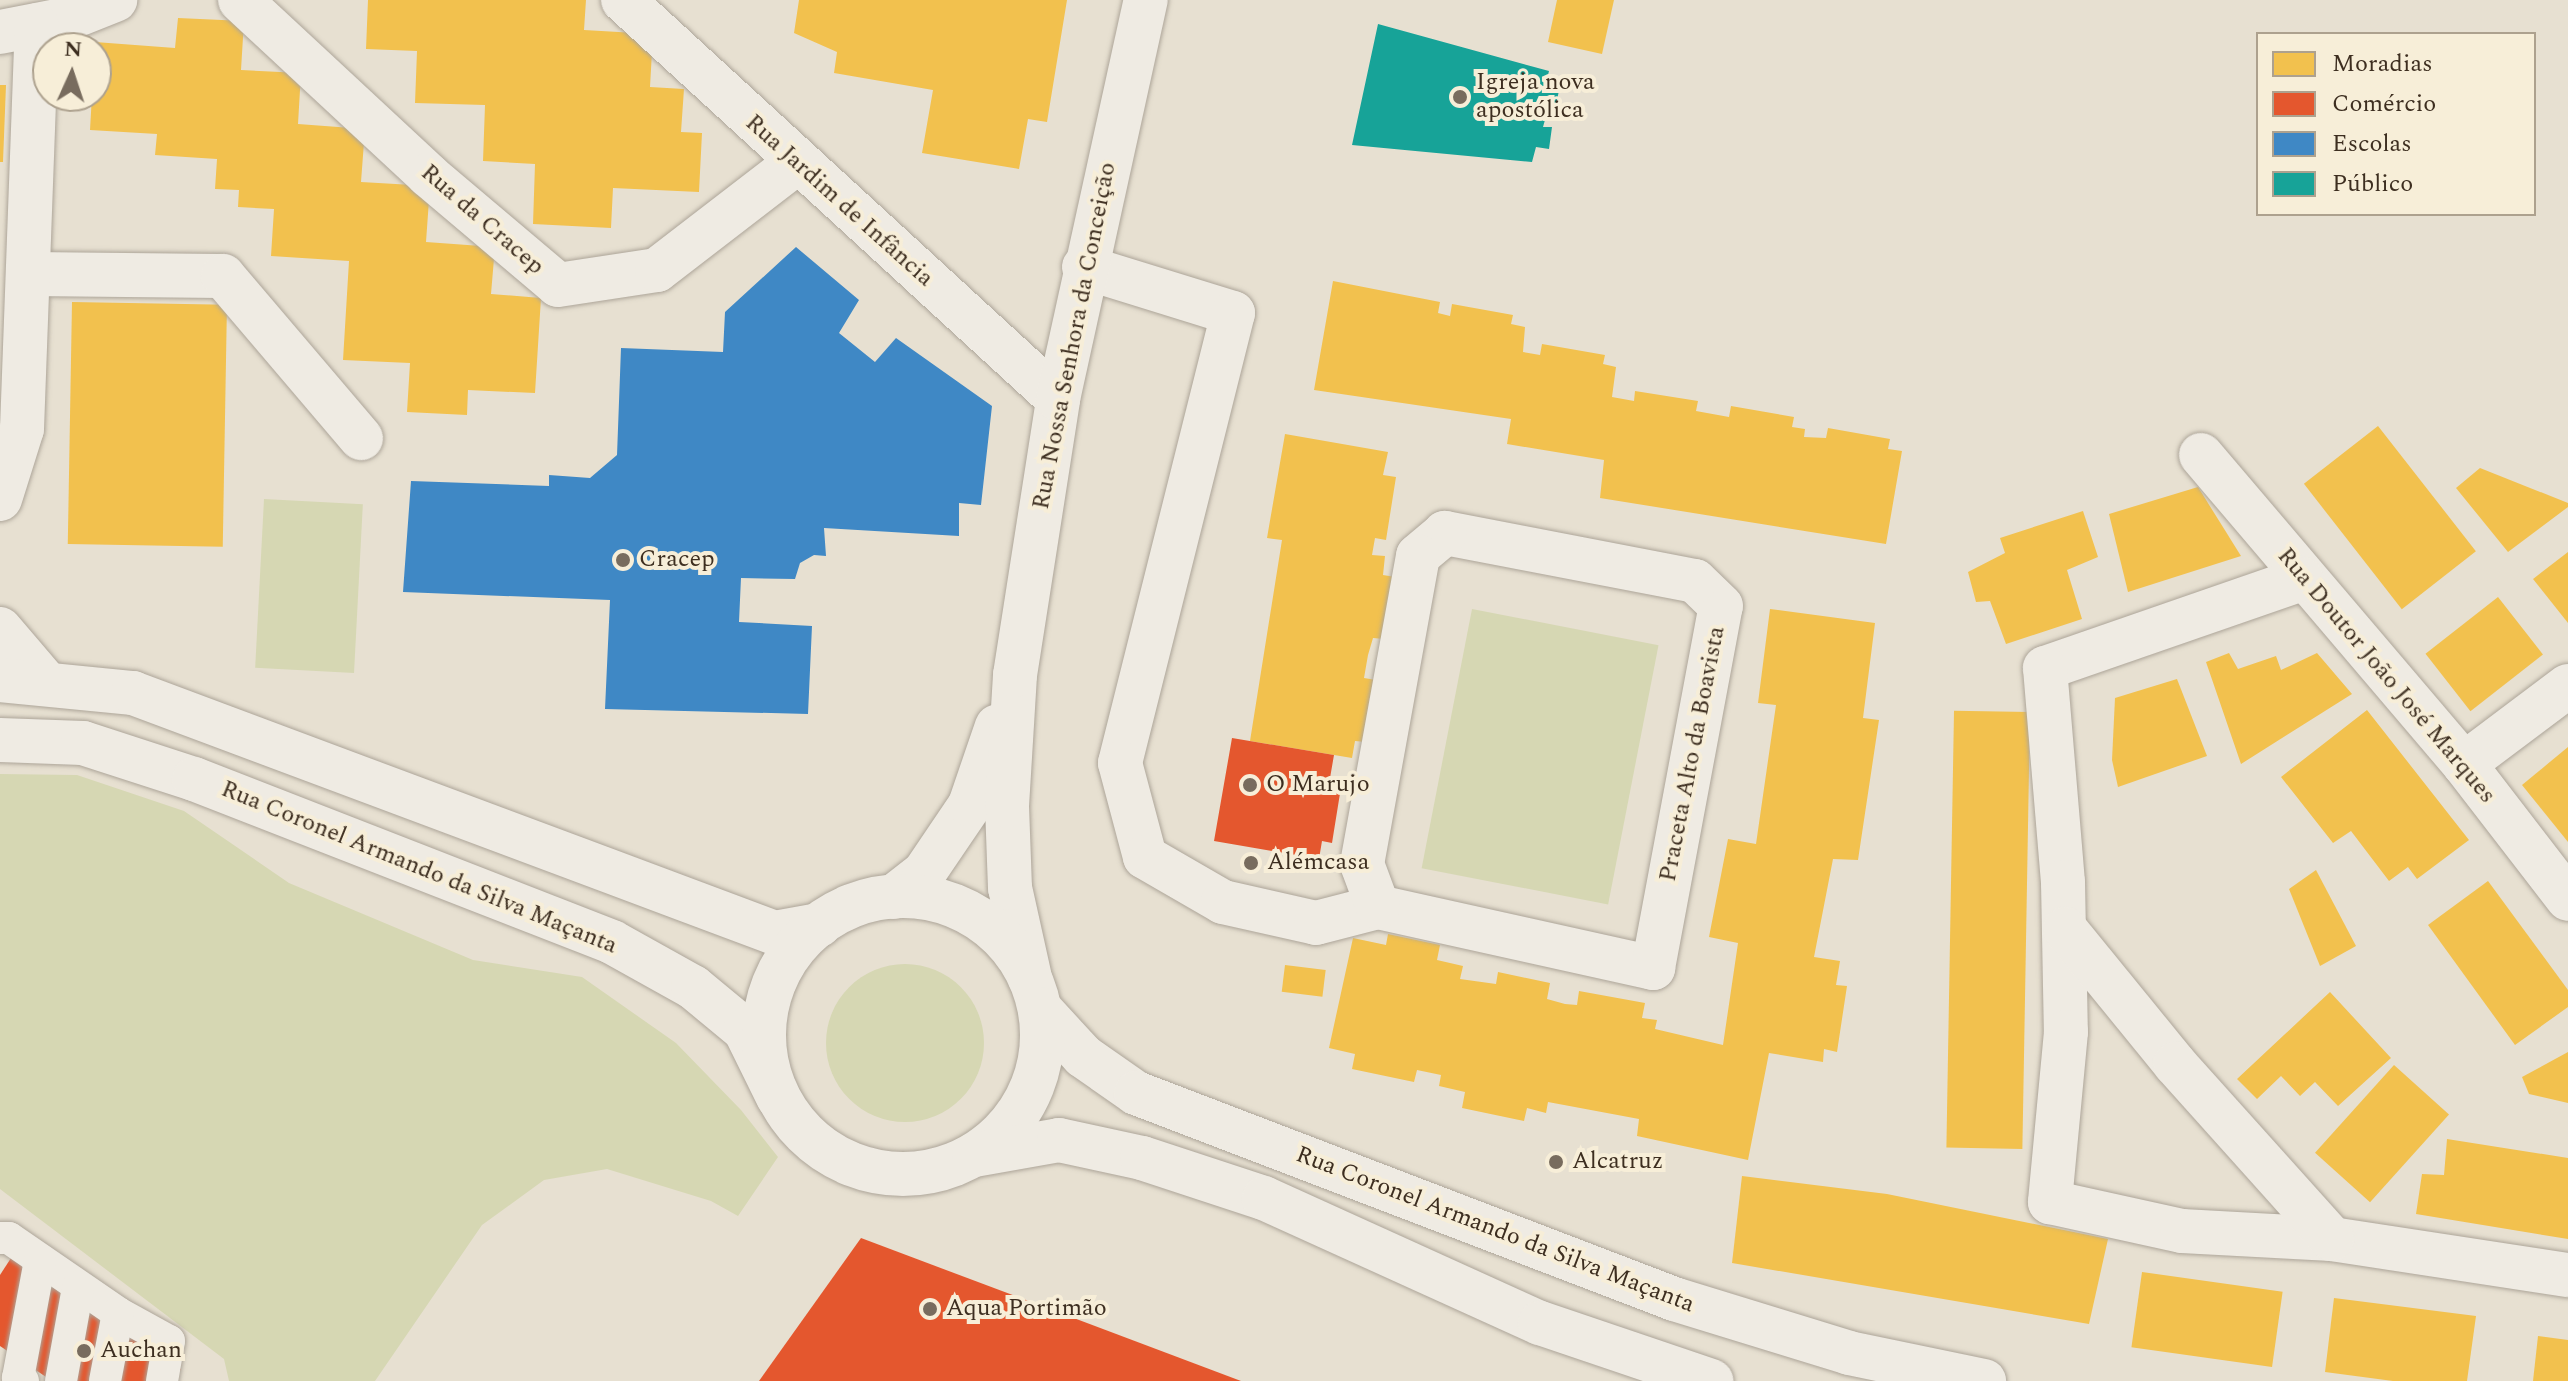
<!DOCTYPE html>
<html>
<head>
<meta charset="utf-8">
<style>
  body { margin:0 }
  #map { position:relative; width:2568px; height:1381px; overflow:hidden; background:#e7e0d1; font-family:Spectral,serif }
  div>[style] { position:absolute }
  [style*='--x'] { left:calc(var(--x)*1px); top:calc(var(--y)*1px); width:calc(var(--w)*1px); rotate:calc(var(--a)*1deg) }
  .green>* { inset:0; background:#d6d7b3; transform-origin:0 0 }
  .round { border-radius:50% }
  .homes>* { inset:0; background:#f2c14e; transform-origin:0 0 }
  .shops>* { inset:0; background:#e4572e }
  .schools>* { inset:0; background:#3f88c5 }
  .public>* { inset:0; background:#17a398 }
  .roads { filter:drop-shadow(0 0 2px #ada599) drop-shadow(0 0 2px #ada599) }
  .lane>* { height:32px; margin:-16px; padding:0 16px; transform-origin:16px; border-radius:16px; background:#efebe3 }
  .street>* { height:44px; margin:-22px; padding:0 22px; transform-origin:22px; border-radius:22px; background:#efebe3 }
  .secondary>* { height:44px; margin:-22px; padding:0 22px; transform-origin:22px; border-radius:22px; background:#efebe3 }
  .secondary>.ring { margin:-22px; padding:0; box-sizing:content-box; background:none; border:44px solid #efebe3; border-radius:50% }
  .dots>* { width:22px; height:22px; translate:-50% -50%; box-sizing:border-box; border:4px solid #f7eed8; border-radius:50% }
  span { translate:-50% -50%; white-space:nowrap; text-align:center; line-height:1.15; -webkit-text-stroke:8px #f7eed8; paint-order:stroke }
  .poi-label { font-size:24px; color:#3d2e20 }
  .left { translate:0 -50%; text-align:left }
  .street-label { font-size:24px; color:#3d2e20 }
  .legend { position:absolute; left:2256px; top:32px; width:280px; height:184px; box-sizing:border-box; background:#f7eed8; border:2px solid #ada18e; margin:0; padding:10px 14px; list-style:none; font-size:24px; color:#3d2e20 }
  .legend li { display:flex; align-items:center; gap:16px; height:40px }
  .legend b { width:40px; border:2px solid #ada18e }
  .north { position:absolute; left:32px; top:32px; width:80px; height:80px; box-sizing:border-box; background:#f7eed8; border:2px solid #ada18e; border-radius:50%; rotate:3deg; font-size:22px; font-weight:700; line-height:32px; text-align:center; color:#3d2e20 }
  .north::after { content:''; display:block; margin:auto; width:28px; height:36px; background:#786c5e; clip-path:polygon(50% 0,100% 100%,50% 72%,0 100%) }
</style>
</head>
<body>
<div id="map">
  <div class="green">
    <div style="left:264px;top:499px;width:99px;height:169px;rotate:3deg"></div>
    <div style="left:1472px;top:609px;width:190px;height:264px;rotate:11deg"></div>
    <div style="clip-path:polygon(0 774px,77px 775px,184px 811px,289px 883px,473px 960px,582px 977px,676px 1043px,741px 1110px,778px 1157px,738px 1216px,711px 1201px,607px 1169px,544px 1180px,482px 1225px,375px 1381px,229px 1381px,224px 1359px,0 1189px)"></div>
    <div class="round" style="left:826px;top:964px;width:158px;height:158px"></div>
  </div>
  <div class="homes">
    <div style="clip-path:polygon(368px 0,586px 0,584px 30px,653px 34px,650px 87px,684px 89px,681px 132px,702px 133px,699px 192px,613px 188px,611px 228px,533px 224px,535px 164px,483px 161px,485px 105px,415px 103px,417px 51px,366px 49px)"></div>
    <div style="clip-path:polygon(799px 0,1067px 0,1047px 122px,1028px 119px,1019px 169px,922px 153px,933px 90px,834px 73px,837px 52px,794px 33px)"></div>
    <div style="clip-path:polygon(1557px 0,1614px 0,1602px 54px,1548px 42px)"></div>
    <div style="clip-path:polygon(178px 18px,244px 21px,241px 70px,301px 73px,298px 124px,365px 129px,361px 182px,430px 186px,426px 242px,495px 247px,491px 294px,541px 298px,535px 393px,468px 390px,467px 415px,407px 412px,410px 363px,343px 360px,349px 261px,271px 256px,274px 209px,238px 207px,239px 190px,215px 189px,217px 159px,155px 155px,157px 134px,90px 130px,95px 42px,175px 48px)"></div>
    <div style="clip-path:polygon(0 85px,6px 85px,3px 162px,0 162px)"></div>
    <div style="clip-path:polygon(1333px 281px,1440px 302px,1438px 313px,1450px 316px,1452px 304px,1513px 315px,1511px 324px,1525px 327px,1523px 352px,1540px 355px,1542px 344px,1605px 355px,1603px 364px,1616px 367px,1612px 397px,1634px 401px,1635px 391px,1698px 401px,1696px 411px,1729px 417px,1731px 406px,1794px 417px,1792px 427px,1805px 429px,1804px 437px,1826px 438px,1828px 428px,1890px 439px,1888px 449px,1902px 451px,1886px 544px,1600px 498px,1604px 460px,1507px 444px,1511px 419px,1314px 390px)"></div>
    <div style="left:72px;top:302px;width:155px;height:242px;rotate:1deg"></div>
    <div style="left:2378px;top:426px;width:159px;height:94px;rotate:52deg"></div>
    <div style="clip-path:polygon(1285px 434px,1388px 452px,1383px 475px,1396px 477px,1386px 540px,1375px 538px,1372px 555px,1385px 556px,1383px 575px,1395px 577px,1384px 639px,1373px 638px,1368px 655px,1364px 678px,1376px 680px,1366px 742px,1355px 741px,1352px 758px,1250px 741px,1282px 540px,1267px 538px)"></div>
    <div style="clip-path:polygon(2480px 468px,2568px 503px,2568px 507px,2508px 552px,2456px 488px)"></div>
    <div style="clip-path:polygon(2198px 487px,2241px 556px,2128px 592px,2109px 514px)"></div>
    <div style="clip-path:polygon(2083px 511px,2098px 557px,2067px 570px,2082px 619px,2006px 644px,1990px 601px,1976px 602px,1968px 572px,2005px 553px,2000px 538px)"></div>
    <div style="clip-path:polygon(2568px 552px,2568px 623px,2533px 579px)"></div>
    <div style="left:2498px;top:597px;width:73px;height:92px;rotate:52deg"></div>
    <div style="clip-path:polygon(1770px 609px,1875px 623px,1863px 718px,1879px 720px,1858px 860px,1833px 859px,1814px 957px,1840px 961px,1836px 985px,1847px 986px,1837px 1052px,1824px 1049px,1823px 1062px,1769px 1053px,1748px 1160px,1637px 1136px,1639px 1119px,1548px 1102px,1546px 1113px,1527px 1108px,1524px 1121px,1462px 1108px,1465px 1092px,1439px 1086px,1441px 1075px,1417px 1070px,1414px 1082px,1352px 1069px,1355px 1054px,1329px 1048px,1353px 938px,1386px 945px,1388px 934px,1440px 945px,1437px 960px,1463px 966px,1460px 979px,1496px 984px,1498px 972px,1550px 983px,1547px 999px,1565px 1004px,1577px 1005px,1579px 991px,1645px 1003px,1642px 1018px,1657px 1020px,1655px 1029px,1723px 1045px,1738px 943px,1709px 937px,1728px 839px,1756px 844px,1776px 705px,1758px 703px)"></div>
    <div style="clip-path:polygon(2229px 653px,2238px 669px,2276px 656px,2281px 670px,2317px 653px,2352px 694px,2241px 764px,2206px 662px)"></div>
    <div style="clip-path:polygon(2177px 679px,2207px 756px,2118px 787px,2112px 760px,2115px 698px)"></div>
    <div style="clip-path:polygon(2367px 710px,2469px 840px,2417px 879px,2408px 867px,2389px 881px,2351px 831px,2333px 843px,2281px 777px)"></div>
    <div style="left:2030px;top:712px;width:437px;height:76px;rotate:91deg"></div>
    <div style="clip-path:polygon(2568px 747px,2568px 842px,2522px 785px)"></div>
    <div style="clip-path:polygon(2316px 870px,2356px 946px,2320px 966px,2289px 889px)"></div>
    <div style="clip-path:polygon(2488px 881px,2568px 990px,2568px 1007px,2515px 1045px,2428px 925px)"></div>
    <div style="left:1285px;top:965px;width:41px;height:27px;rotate:7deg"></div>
    <div style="clip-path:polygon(2330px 992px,2391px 1058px,2338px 1106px,2315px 1082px,2300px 1096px,2281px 1076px,2257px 1099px,2237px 1079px)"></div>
    <div style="clip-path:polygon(2568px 1052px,2568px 1103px,2529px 1094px,2522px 1077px)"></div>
    <div style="left:2394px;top:1065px;width:74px;height:118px;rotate:42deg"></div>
    <div style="clip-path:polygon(2447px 1139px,2568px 1158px,2568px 1239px,2416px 1214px,2422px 1174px,2444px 1175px)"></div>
    <div style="clip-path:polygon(1742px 1176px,1887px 1194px,2108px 1239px,2089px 1324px,1732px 1263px)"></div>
    <div style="left:2142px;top:1272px;width:142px;height:76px;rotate:8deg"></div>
    <div style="clip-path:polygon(2334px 1298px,2476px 1316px,2467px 1381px,2393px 1381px,2325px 1372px)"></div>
    <div style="clip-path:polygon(2538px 1336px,2568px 1340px,2568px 1381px,2533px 1381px)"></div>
  </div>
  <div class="shops">
    <div style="clip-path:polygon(1232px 738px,1334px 755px,1330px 778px,1342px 781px,1332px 843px,1322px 841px,1319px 859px,1214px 841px)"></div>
    <div style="clip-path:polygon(861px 1238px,1241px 1381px,759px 1381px)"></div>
    <div style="clip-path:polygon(11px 1258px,181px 1369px,174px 1381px,52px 1381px,0 1346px,0 1275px)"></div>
  </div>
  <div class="schools">
    <div style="clip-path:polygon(796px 247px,859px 300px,839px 333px,875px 362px,896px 338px,992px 406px,981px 505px,959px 503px,959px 536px,824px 528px,826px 556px,814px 555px,800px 563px,795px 579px,741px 578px,739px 622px,812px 626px,808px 714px,605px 709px,610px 600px,403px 592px,411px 481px,549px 486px,549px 475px,590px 478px,617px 455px,621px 348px,723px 352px,725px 312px)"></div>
  </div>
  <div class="public">
    <div style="clip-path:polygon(1378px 24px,1549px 71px,1546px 83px,1560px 86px,1555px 109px,1548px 109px,1543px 127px,1552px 127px,1549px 149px,1536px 147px,1532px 162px,1352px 145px)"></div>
  </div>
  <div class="roads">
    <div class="lane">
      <div style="--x:0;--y:1238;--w:9;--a:0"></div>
      <div style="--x:9;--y:1238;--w:132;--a:34.5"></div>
      <div style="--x:118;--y:1313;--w:58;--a:28.8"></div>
      <div style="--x:169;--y:1341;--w:41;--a:99.9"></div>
      <div style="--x:23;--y:1381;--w:6;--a:-149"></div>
      <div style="--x:18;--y:1378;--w:120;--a:-79.4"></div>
      <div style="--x:61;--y:1381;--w:96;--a:-79.7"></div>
      <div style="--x:105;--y:1381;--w:69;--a:-79.2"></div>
    </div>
    <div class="street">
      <div style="--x:240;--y:0;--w:257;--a:42.9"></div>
      <div style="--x:428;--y:175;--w:170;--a:40.2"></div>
      <div style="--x:558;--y:285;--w:100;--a:-8.6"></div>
      <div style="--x:657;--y:270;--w:175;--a:-37.6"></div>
      <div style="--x:623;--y:0;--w:590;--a:42.53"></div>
      <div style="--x:0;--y:32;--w:68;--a:-11"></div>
      <div style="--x:67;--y:19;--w:52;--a:-21.6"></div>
      <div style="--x:1084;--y:267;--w:156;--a:17.2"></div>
      <div style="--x:1233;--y:313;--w:464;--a:104.1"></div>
      <div style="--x:1120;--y:763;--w:97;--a:75.1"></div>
      <div style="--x:1145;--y:857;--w:90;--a:30"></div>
      <div style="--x:1223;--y:902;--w:95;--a:12.7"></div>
      <div style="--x:1316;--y:923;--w:64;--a:-14.5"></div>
      <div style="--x:1378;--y:907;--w:282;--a:12.5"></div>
      <div style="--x:1653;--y:968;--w:368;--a:-79.4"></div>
      <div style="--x:1721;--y:606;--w:36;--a:-136"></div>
      <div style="--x:1695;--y:581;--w:255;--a:-169.1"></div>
      <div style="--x:1445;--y:533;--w:35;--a:140"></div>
      <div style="--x:1418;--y:556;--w:313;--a:100.3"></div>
      <div style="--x:1362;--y:864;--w:46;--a:69.6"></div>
      <div style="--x:28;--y:274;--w:195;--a:0.6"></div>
      <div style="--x:223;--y:276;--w:213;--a:49.6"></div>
      <div style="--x:2201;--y:455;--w:406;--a:49.6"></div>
      <div style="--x:2464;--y:764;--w:170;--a:52.4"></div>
      <div style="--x:0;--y:499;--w:73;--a:-72.6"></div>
      <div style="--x:22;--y:429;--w:404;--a:-87.9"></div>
      <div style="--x:2302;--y:579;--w:272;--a:160.9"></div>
      <div style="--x:2045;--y:668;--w:215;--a:85.2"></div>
      <div style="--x:2063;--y:882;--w:150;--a:88.9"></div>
      <div style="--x:2066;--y:1032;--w:171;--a:95.4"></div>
      <div style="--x:2050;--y:1202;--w:135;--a:12.4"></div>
      <div style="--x:2182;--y:1231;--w:150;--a:3.1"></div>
      <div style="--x:2332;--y:1239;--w:239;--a:8.7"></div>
      <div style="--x:0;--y:629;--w:72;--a:49.5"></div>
      <div style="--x:2464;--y:764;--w:130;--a:-36.9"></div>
      <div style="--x:893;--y:897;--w:39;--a:-38"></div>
      <div style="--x:924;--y:873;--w:82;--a:-55.9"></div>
      <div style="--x:970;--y:805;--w:83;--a:-71.1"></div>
      <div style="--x:2065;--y:929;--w:174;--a:50.8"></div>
      <div style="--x:2175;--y:1064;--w:235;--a:48.1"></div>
      <div style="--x:1030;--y:978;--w:92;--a:-102.5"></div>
      <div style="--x:1010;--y:888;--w:82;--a:-92.1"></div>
      <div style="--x:1007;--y:806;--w:131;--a:-86.5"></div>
      <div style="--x:1015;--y:675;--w:279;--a:-81.1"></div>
      <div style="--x:1058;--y:399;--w:409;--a:-77.6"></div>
    </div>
    <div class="secondary">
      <div style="--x:0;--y:680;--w:134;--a:5.6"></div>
      <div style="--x:133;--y:693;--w:685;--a:20.5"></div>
      <div style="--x:775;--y:933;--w:45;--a:-10.3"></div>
      <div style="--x:0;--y:740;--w:83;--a:2.1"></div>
      <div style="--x:83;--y:743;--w:117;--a:18"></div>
      <div style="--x:194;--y:779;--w:449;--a:21.3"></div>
      <div style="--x:612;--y:942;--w:93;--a:29.1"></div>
      <div style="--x:693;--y:987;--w:67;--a:39.6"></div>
      <div style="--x:745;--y:1030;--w:75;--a:63.8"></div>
      <div class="ring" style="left:764px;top:896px;width:234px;height:234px"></div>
      <div style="--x:1040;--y:1009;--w:64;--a:47.5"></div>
      <div style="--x:1083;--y:1056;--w:65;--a:34.9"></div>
      <div style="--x:1136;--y:1093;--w:576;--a:20.95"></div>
      <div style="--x:1674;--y:1299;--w:183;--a:17.1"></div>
      <div style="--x:1849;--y:1353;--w:138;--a:11.7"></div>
      <div style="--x:974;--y:1155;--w:86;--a:-10"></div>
      <div style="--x:1059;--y:1140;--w:85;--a:12.2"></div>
      <div style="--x:1142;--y:1158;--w:128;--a:18.2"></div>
      <div style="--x:1264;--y:1198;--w:303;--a:24.4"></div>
      <div style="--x:1540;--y:1323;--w:181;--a:18.7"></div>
    </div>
  </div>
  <div class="dots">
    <div style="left:1460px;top:97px;background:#786c5e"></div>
    <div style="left:623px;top:560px;background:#786c5e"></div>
    <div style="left:1250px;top:785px;background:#786c5e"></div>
    <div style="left:1251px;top:863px;background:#786c5e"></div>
    <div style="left:1556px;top:1162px;background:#786c5e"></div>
    <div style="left:930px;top:1309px;background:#786c5e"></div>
    <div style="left:84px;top:1351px;background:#786c5e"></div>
  </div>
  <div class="poi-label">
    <span class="left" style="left:1476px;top:97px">Igreja nova<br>apostólica</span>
    <span class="left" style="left:639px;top:560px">Cracep</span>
    <span class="left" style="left:1266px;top:785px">O Marujo</span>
    <span class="left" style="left:1267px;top:863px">Alémcasa</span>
    <span class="left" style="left:1572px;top:1162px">Alcatruz</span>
    <span class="left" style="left:946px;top:1309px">Aqua Portimão</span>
    <span class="left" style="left:100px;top:1351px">Auchan</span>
  </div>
  <div class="street-label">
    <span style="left:839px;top:201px;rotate:42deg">Rua Jardim de Infância</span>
    <span style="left:482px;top:220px;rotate:41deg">Rua da Cracep</span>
    <span style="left:1075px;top:336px;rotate:-79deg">Rua Nossa Senhora da Conceição</span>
    <span style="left:2386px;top:676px;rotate:50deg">Rua Doutor João José Marques</span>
    <span style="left:1693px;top:754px;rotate:-79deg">Praceta Alto da Boavista</span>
    <span style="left:419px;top:868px;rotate:22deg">Rua Coronel Armando da Silva Maçanta</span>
    <span style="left:1495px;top:1230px;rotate:21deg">Rua Coronel Armando da Silva Maçanta</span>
  </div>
  <ul class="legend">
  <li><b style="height:22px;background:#f2c14e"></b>Moradias</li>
  <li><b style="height:22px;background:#e4572e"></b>Comércio</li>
  <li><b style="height:22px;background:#3f88c5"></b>Escolas</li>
  <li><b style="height:22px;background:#17a398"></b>Público</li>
  </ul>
  <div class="north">N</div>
</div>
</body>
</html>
